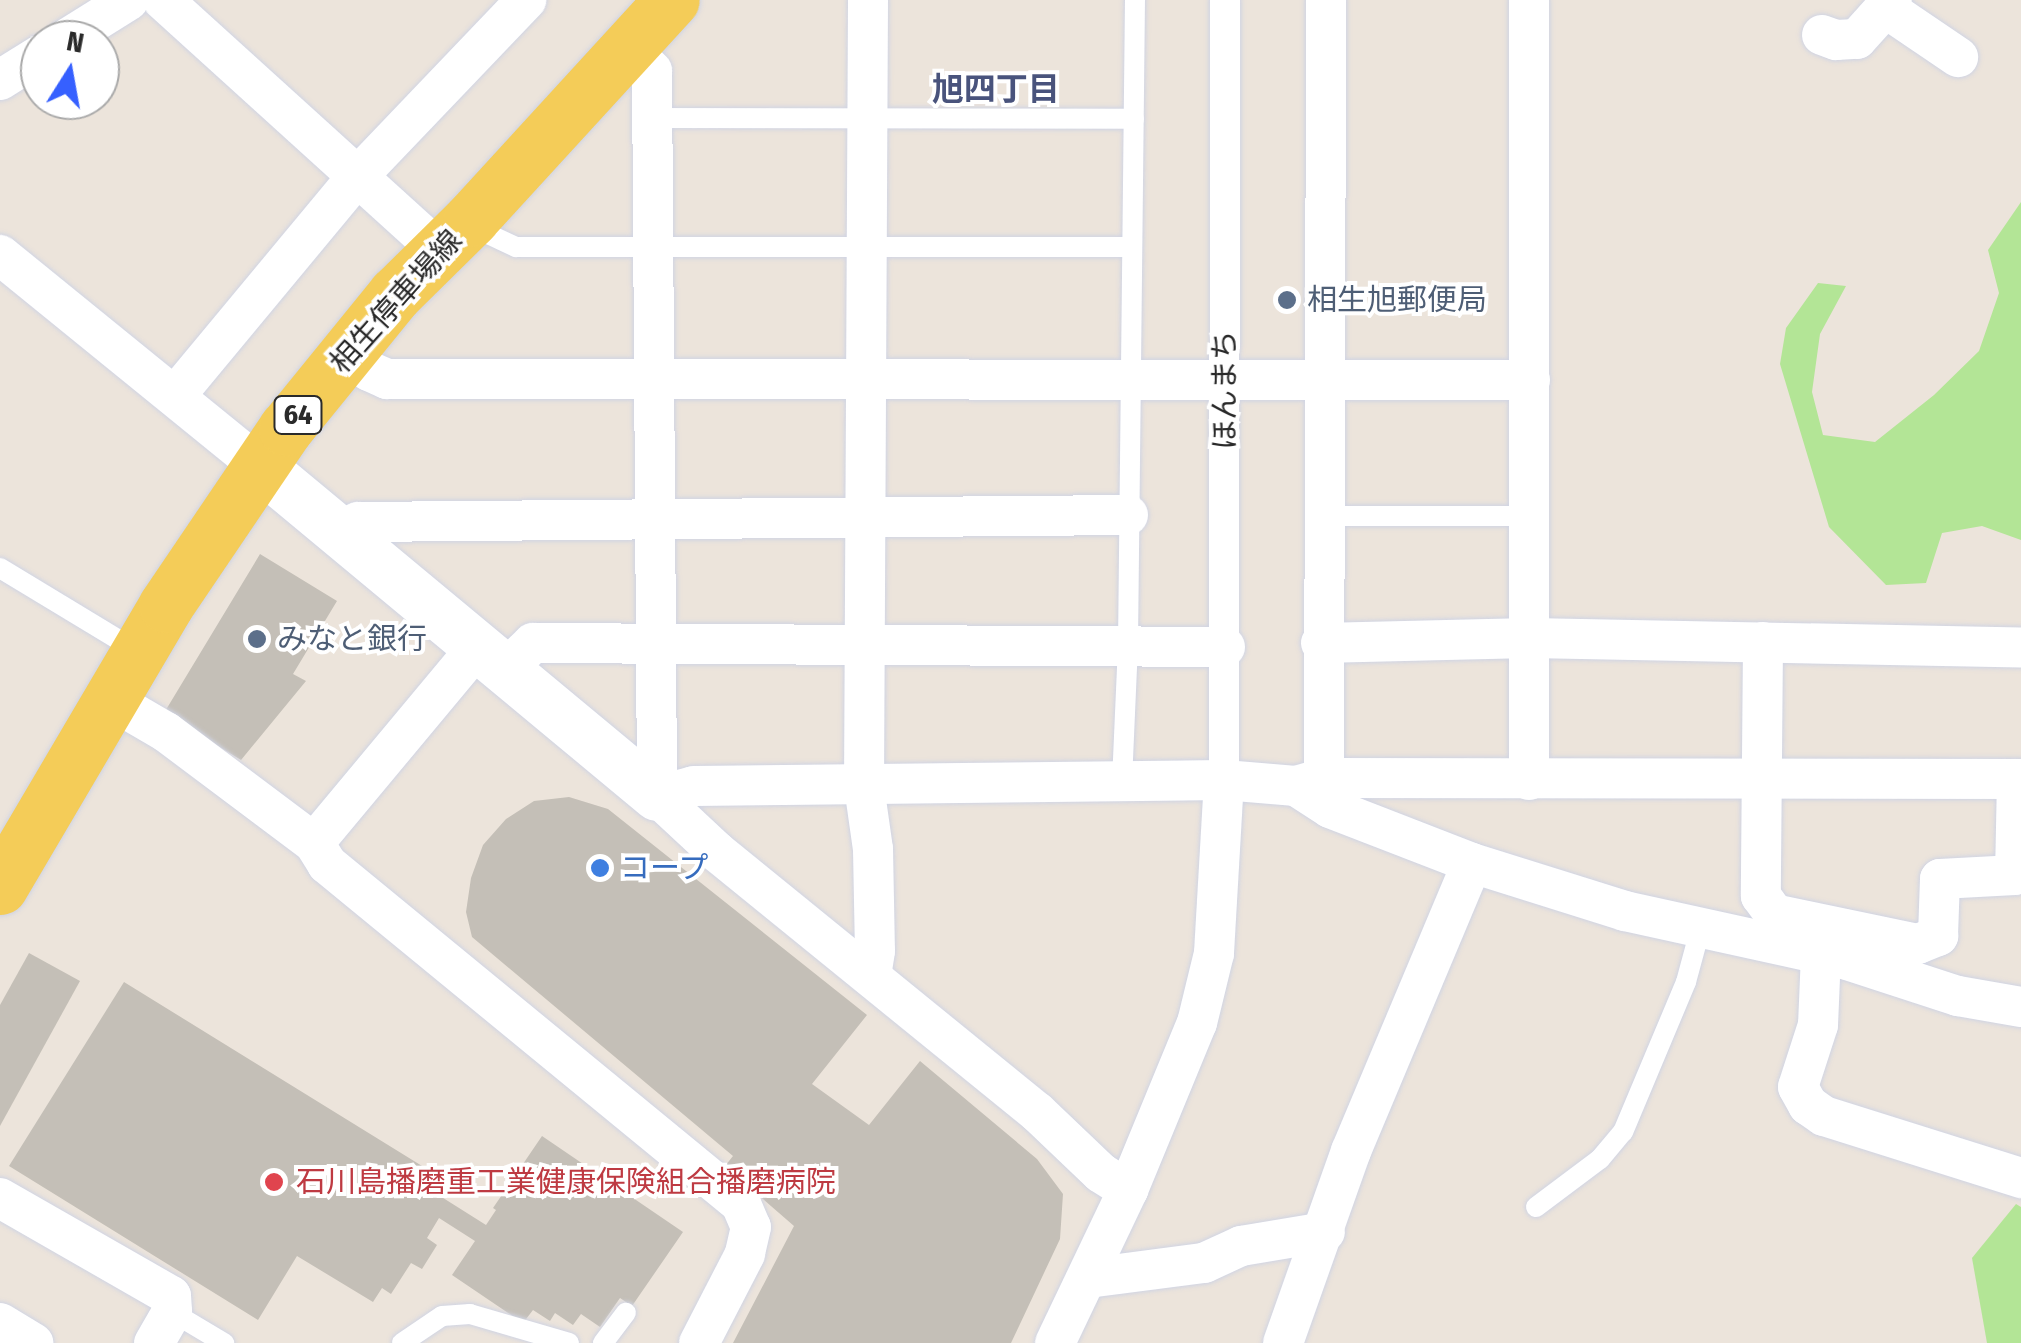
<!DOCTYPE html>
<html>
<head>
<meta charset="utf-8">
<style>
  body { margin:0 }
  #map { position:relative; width:2021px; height:1343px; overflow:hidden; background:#ece4db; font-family:"Fira Sans Condensed","Noto Sans JP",sans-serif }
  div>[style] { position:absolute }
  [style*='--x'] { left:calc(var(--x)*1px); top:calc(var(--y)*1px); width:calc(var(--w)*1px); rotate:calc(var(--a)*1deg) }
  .green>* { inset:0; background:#b3e596 }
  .building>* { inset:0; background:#c4bfb7 }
  .roads { filter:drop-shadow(0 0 2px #d0d4e3) drop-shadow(0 0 2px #d0d4e3) }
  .service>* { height:20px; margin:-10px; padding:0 10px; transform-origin:10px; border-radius:10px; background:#fff }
  .pedestrian>* { height:30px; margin:-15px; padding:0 15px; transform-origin:15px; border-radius:15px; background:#fff }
  .minor>* { height:40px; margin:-20px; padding:0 20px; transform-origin:20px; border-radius:20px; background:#fff }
  .tertiary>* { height:50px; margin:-25px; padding:0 25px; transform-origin:25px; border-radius:25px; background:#fff }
  .primary>* { height:55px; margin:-27.5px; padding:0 27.5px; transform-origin:27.5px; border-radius:27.5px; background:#f4cc58 }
  .dots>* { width:28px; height:28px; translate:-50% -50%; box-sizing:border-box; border:5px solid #fff; border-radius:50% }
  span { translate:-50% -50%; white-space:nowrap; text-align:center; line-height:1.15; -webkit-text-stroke:8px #fff; paint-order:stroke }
  .shield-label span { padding:2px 8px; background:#fff; border:2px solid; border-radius:8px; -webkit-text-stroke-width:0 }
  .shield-label { font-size:28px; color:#2a2a2a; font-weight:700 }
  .service-label { font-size:30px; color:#4e5e75 }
  .left { translate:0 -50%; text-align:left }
  .street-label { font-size:30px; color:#2a2a2a }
  .shop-label { font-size:30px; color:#366cbe }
  .health-label { font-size:30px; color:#be3a42 }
  .neighbourhood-label { font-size:32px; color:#49537c; font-weight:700 }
  .north { position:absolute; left:20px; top:20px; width:100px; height:100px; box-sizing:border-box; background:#fff; border:2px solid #aaa; border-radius:50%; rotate:11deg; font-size:28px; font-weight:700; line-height:40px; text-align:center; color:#2a2a2a }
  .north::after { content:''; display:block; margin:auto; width:35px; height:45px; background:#3660ff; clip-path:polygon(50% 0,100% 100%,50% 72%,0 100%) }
</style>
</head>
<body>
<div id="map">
  <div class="green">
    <div style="clip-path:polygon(2021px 202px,2021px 540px,1982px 526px,1942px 533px,1926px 583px,1886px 585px,1829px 527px,1780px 364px,1786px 328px,1818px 283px,1846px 286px,1820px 334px,1812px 392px,1823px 435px,1875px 442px,1934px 395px,1979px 351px,1999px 293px,1988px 250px)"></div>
    <div style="clip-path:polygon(2016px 1204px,2021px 1207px,2021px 1343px,1987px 1343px,1972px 1258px)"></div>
  </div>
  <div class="building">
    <div style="clip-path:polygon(260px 554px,337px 601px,293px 674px,306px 681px,241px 760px,164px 713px)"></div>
    <div style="clip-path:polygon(569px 797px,608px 809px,867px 1015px,812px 1084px,869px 1125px,920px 1061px,1037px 1159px,1063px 1194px,1060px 1239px,1011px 1343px,733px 1343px,794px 1226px,725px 1166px,733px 1156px,472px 937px,466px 912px,471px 878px,483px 845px,506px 819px,534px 801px)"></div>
    <div style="clip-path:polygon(29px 953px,80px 981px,0 1126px,0 1005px)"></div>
    <div style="clip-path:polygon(124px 982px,448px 1182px,440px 1196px,486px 1225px,496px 1210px,493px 1208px,542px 1136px,683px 1232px,632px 1306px,620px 1298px,600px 1327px,581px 1314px,573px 1325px,555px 1313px,550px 1321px,533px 1310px,523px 1323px,452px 1275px,475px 1241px,439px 1218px,427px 1238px,437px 1245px,422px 1269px,411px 1263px,391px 1294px,382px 1288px,373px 1302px,297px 1256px,258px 1320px,9px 1166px)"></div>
  </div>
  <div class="roads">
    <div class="service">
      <div style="--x:653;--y:118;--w:481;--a:0.1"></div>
      <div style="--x:473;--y:220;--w:21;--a:43"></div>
      <div style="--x:488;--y:234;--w:31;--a:25"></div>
      <div style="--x:516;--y:247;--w:616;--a:0"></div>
      <div style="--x:1321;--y:516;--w:209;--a:0"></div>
      <div style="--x:0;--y:568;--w:160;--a:31.2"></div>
      <div style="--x:1122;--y:782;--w:137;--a:-87.5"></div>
      <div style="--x:1128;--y:645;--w:645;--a:-89.38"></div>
      <div style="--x:1536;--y:1207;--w:80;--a:-36.9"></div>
      <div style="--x:1600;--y:1159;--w:35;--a:-50"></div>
      <div style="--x:1623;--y:1132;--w:163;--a:-67.2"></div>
      <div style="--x:1686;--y:982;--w:54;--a:-74.9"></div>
      <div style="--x:172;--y:1312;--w:61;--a:30.8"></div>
      <div style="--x:402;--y:1343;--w:48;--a:-34"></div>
      <div style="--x:442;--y:1316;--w:28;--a:-4"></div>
      <div style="--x:470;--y:1314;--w:103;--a:16.3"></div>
      <div style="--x:603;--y:1343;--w:38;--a:-53"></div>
    </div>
    <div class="pedestrian">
      <div style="--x:1224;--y:780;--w:780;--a:-89.93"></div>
    </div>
    <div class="minor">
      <div style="--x:163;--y:0;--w:372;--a:42.2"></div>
      <div style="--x:868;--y:0;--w:786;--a:90.29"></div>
      <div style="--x:864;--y:786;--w:64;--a:81.9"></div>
      <div style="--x:873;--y:849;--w:102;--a:88.9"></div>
      <div style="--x:875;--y:951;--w:26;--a:99"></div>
      <div style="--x:1529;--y:0;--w:780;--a:90"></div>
      <div style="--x:1887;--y:9;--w:86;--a:34.1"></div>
      <div style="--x:1822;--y:35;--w:15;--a:20"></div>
      <div style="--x:1836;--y:40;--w:21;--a:-3"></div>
      <div style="--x:1857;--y:39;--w:52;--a:-48.1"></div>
      <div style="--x:65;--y:40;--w:75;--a:-32"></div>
      <div style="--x:629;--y:47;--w:33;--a:46"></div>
      <div style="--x:652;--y:71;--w:725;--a:89.6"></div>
      <div style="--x:657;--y:796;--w:82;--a:43"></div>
      <div style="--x:717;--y:852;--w:412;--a:39.1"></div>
      <div style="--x:1037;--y:1112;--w:88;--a:43.6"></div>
      <div style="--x:1101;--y:1173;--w:32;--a:32"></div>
      <div style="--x:0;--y:80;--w:47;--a:-32"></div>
      <div style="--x:0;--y:255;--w:335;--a:39.1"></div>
      <div style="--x:350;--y:352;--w:27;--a:45"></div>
      <div style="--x:369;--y:371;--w:20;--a:24"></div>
      <div style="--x:387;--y:379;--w:1143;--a:0.05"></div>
      <div style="--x:175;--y:396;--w:285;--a:-50.3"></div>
      <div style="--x:357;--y:177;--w:245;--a:-46.3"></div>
      <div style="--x:343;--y:534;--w:19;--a:-39"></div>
      <div style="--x:358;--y:522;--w:770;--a:-0.52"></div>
      <div style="--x:1763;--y:642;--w:254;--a:90.5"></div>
      <div style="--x:1761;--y:896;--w:22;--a:54"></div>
      <div style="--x:1774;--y:914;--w:147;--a:11.8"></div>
      <div style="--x:1918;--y:944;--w:22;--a:-22"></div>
      <div style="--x:1938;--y:936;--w:57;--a:-88"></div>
      <div style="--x:1940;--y:879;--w:75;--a:-3.1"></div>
      <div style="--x:2015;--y:875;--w:96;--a:-88.8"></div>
      <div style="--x:1321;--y:643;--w:209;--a:-1.4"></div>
      <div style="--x:1530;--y:638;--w:491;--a:1.1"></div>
      <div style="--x:507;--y:668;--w:36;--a:-44"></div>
      <div style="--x:533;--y:643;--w:692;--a:0.33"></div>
      <div style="--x:111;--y:700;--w:64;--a:30.2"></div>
      <div style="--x:166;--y:732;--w:185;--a:36.9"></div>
      <div style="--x:314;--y:843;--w:25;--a:58"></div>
      <div style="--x:327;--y:864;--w:536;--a:39.39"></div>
      <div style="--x:741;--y:1204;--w:25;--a:67"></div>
      <div style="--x:751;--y:1227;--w:28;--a:103"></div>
      <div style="--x:745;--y:1254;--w:100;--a:117.3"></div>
      <div style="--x:1324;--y:778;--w:778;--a:-89.85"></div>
      <div style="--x:1296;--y:786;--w:40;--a:32.9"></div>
      <div style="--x:1330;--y:808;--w:152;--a:21.2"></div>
      <div style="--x:1472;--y:863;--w:160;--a:17.4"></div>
      <div style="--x:1625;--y:911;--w:227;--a:12.4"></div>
      <div style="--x:1847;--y:960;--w:117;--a:18"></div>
      <div style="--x:1958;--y:996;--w:64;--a:9.9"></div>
      <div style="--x:657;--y:796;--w:38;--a:-15"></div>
      <div style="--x:694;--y:786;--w:530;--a:-0.65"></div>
      <div style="--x:1224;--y:780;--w:72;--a:4.8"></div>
      <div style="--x:1296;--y:786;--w:29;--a:-16"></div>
      <div style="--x:1324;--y:778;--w:697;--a:0.08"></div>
      <div style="--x:314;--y:843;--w:258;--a:-50.2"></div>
      <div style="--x:1821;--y:954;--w:71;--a:92.4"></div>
      <div style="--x:1818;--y:1025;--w:65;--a:107.9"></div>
      <div style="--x:1798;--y:1087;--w:21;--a:61"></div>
      <div style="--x:1808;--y:1105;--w:19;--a:35"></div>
      <div style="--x:1824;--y:1116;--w:207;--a:17.5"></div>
      <div style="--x:0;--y:1198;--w:197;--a:29.8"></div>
      <div style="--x:171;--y:1296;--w:16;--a:86"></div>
      <div style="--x:172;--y:1312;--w:36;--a:120"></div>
      <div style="--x:1088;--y:1278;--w:117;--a:-7.4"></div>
      <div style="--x:1204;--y:1263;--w:41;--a:-24.7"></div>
      <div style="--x:1241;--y:1246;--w:85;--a:-9.5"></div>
      <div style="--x:0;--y:1323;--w:39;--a:31"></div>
      <div style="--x:1055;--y:1343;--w:170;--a:-64.5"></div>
      <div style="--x:1128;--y:1190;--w:181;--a:-67.6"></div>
      <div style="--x:1197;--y:1023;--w:72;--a:-76.3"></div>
      <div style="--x:1214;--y:953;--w:173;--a:-86.7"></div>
      <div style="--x:1283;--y:1343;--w:204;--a:-70.5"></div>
      <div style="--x:1351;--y:1151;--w:312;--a:-67.2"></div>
    </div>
    <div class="tertiary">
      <div style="--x:260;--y:466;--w:516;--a:39.73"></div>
    </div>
    <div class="primary">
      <div style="--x:0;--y:887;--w:327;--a:-59.5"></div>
      <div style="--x:166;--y:605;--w:214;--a:-55.9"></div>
      <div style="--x:286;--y:428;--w:173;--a:-50.9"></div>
      <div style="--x:395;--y:294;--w:107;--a:-44.6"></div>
      <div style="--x:471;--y:219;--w:297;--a:-47.5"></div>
    </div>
  </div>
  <div class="dots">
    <div style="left:1287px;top:300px;background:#5c6f8a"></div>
    <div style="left:257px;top:639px;background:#5c6f8a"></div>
    <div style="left:600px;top:868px;background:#3f7fe0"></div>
    <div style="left:274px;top:1182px;background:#e0444e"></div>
  </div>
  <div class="shield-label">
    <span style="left:298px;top:415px">64</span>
  </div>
  <div class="service-label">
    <span class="left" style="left:1307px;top:300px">相生旭郵便局</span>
    <span class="left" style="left:277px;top:639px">みなと銀行</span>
  </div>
  <div class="street-label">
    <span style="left:396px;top:302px;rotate:-48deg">相生停車場線</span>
    <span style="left:1225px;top:390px;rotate:-90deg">ほんまち</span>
  </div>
  <div class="shop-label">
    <span class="left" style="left:620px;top:868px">コープ</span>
  </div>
  <div class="health-label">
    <span class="left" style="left:296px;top:1182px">石川島播磨重工業健康保険組合播磨病院</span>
  </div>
  <div class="neighbourhood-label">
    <span style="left:996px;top:89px">旭四丁目</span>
  </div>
  <div class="north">N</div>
</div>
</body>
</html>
